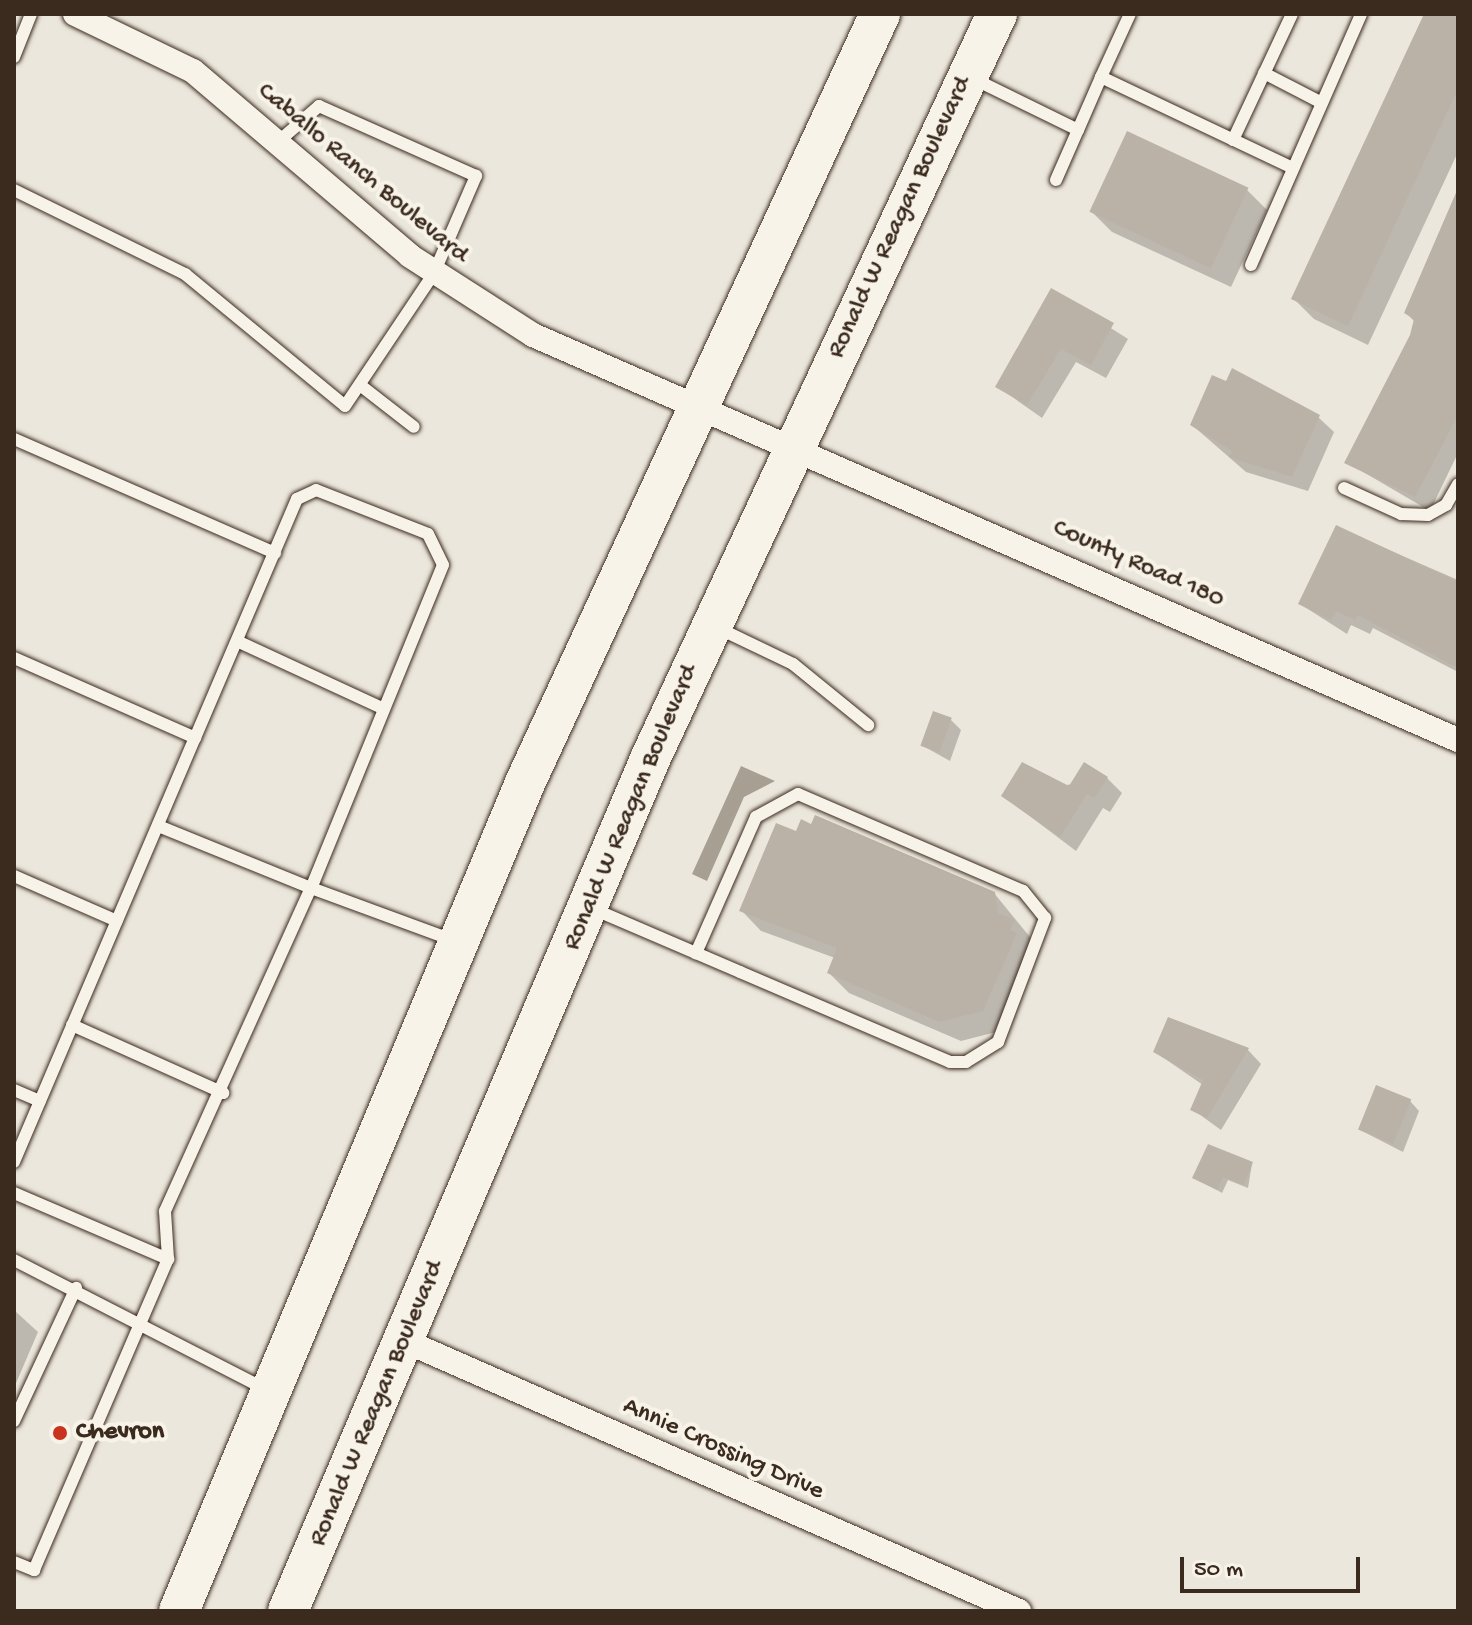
<!DOCTYPE html>
<html>
<head>
<meta charset="utf-8">
<style>
  body { margin:0 }
  #map { position:relative; width:1472px; height:1625px; overflow:hidden; background:#ece7dc; font-family:"Gochi Hand",sans-serif }
  div>[style] { position:absolute }
  [style*='--x'] { left:calc(var(--x)*1px); top:calc(var(--y)*1px); width:calc(var(--w)*1px); rotate:calc(var(--a)*1deg) }
  .water>* { inset:0; background:#a89f93 }
  .shadow>* { inset:0; background:#0003 }
  .building>* { inset:0; background:#bab2a7; transform-origin:0 0 }
  .roads { filter:drop-shadow(0 0 2px #3b2a1e) drop-shadow(0 0 2px #3b2a1e) }
  .lane>* { height:12px; margin:-6px; padding:0 6px; transform-origin:6px; border-radius:6px; background:#f7f3e8 }
  .street>* { height:24px; margin:-12px; padding:0 12px; transform-origin:12px; border-radius:12px; background:#f7f3e8 }
  .primary>* { height:40px; margin:-20px; padding:0 20px; transform-origin:20px; border-radius:20px; background:#f7f3e8 }
  .dots>* { width:22px; height:22px; translate:-50% -50%; box-sizing:border-box; border:4px solid #f7f3e8; border-radius:50% }
  span { translate:-50% -50%; white-space:nowrap; text-align:center; line-height:1.15; -webkit-text-stroke:8px #f7f3e8; paint-order:stroke }
  .street-label { font-size:26px; color:#3b2a1e }
  .poi-label { font-size:26px; color:#3b2a1e; font-weight:700 }
  .left { translate:0 -50%; text-align:left }
  .frame { position:absolute; inset:0; border:16px solid #3b2a1e; pointer-events:none }
  .scale { position:absolute; left:1180px; top:1557px; width:180px; height:36px; box-sizing:border-box; border:4px solid #3b2a1e; border-top:0; padding-left:10px; font-size:24px; line-height:28px; white-space:nowrap; color:#3b2a1e; -webkit-text-stroke:6px #f7f3e8; paint-order:stroke }
</style>
</head>
<body>
<div id="map">
  <div class="water">
    <div style="clip-path:polygon(741px 766px,775px 781px,744px 797px,707px 881px,692px 874px)"></div>
  </div>
  <div class="shadow">
    <div style="clip-path:polygon(1426px 14px,1458px 14px,1458px 152px,1368px 345px,1314px 319px,1294px 299px)"></div>
    <div style="clip-path:polygon(1247px 190px,1267px 210px,1231px 287px,1112px 232px,1092px 212px)"></div>
    <div style="clip-path:polygon(1458px 217px,1458px 453px,1430px 511px,1346px 462px,1412px 335px,1415px 322px,1406px 313px)"></div>
    <div style="clip-path:polygon(1051px 290px,1128px 339px,1106px 378px,1076px 362px,1042px 418px,998px 387px)"></div>
    <div style="clip-path:polygon(1227px 384px,1318px 417px,1334px 432px,1308px 491px,1246px 472px,1192px 425px)"></div>
    <div style="clip-path:polygon(1336px 527px,1458px 580px,1458px 672px,1373px 628px,1370px 634px,1351px 625px,1347px 634px,1300px 604px)"></div>
    <div style="clip-path:polygon(951px 720px,961px 730px,950px 761px,923px 746px)"></div>
    <div style="clip-path:polygon(1107px 778px,1122px 793px,1110px 812px,1103px 808px,1076px 851px,1003px 796px)"></div>
    <div style="clip-path:polygon(994px 893px,1034px 942px,1004px 1030px,961px 1041px,849px 993px,829px 973px,835px 958px,761px 931px,741px 910px)"></div>
    <div style="clip-path:polygon(1169px 1019px,1248px 1050px,1261px 1064px,1221px 1130px,1192px 1109px,1203px 1085px,1155px 1052px)"></div>
    <div style="clip-path:polygon(1410px 1101px,1419px 1111px,1403px 1152px,1360px 1130px)"></div>
    <div style="clip-path:polygon(1252px 1164px,1248px 1188px,1228px 1180px,1222px 1193px,1194px 1177px)"></div>
    <div style="clip-path:polygon(14px 1310px,38px 1332px,14px 1388px)"></div>
  </div>
  <div class="building">
    <div style="clip-path:polygon(1424px 14px,1458px 14px,1458px 89px,1348px 326px,1291px 299px)"></div>
    <div style="left:1127px;top:131px;width:134px;height:89px;rotate:25deg"></div>
    <div style="clip-path:polygon(1458px 188px,1458px 415px,1415px 497px,1344px 463px,1410px 335px,1414px 319px,1404px 313px)"></div>
    <div style="clip-path:polygon(1051px 288px,1114px 323px,1091px 365px,1061px 349px,1027px 405px,995px 387px)"></div>
    <div style="clip-path:polygon(1232px 368px,1320px 415px,1292px 477px,1229px 457px,1232px 451px,1190px 425px,1212px 375px,1226px 381px)"></div>
    <div style="clip-path:polygon(1336px 525px,1458px 582px,1458px 668px,1358px 615px,1355px 620px,1336px 611px,1331px 620px,1298px 604px)"></div>
    <div style="left:933px;top:711px;width:20px;height:37px;rotate:20deg"></div>
    <div style="clip-path:polygon(1022px 762px,1069px 786px,1084px 762px,1108px 777px,1094px 798px,1087px 794px,1060px 837px,1001px 796px)"></div>
    <div style="clip-path:polygon(815px 815px,995px 892px,998px 913px,1015px 920px,1010px 930px,1017px 933px,983px 1011px,939px 1022px,827px 973px,837px 948px,739px 911px,776px 823px,796px 831px,801px 819px,811px 824px)"></div>
    <div style="clip-path:polygon(1168px 1017px,1249px 1048px,1207px 1118px,1190px 1110px,1203px 1080px,1153px 1052px)"></div>
    <div style="left:1376px;top:1085px;width:38px;height:48px;rotate:22deg"></div>
    <div style="clip-path:polygon(1208px 1144px,1253px 1162px,1244px 1185px,1223px 1177px,1217px 1190px,1192px 1178px)"></div>
  </div>
  <div class="roads">
    <div class="lane">
      <div style="--x:14;--y:57;--w:46;--a:-68.4"></div>
      <div style="--x:1264;--y:73;--w:65;--a:27.3"></div>
      <div style="--x:1101;--y:77;--w:69;--a:-65.3"></div>
      <div style="--x:972;--y:78;--w:118;--a:26.1"></div>
      <div style="--x:1078;--y:130;--w:58;--a:-66.5"></div>
      <div style="--x:1101;--y:77;--w:212;--a:25.4"></div>
      <div style="--x:1233;--y:140;--w:139;--a:-64.9"></div>
      <div style="--x:1056;--y:180;--w:55;--a:-66.3"></div>
      <div style="--x:14;--y:190;--w:191;--a:26.2"></div>
      <div style="--x:185;--y:274;--w:207;--a:39.5"></div>
      <div style="--x:345;--y:406;--w:160;--a:-56.2"></div>
      <div style="--x:434;--y:273;--w:106;--a:-66.6"></div>
      <div style="--x:476;--y:176;--w:172;--a:-156"></div>
      <div style="--x:319;--y:106;--w:52;--a:138.9"></div>
      <div style="--x:1251;--y:265;--w:274;--a:-66.3"></div>
      <div style="--x:360;--y:385;--w:68;--a:37.9"></div>
      <div style="--x:14;--y:439;--w:285;--a:23.6"></div>
      <div style="--x:1344;--y:488;--w:63;--a:24.5"></div>
      <div style="--x:1401;--y:514;--w:27;--a:2"></div>
      <div style="--x:1428;--y:515;--w:21;--a:-29"></div>
      <div style="--x:1446;--y:505;--w:24;--a:-60"></div>
      <div style="--x:718;--y:628;--w:83;--a:25.6"></div>
      <div style="--x:793;--y:664;--w:97;--a:39.1"></div>
      <div style="--x:237;--y:641;--w:157;--a:24.8"></div>
      <div style="--x:14;--y:658;--w:198;--a:23.8"></div>
      <div style="--x:14;--y:876;--w:112;--a:23.6"></div>
      <div style="--x:591;--y:908;--w:162;--a:23.2"></div>
      <div style="--x:740;--y:972;--w:228;--a:23.2"></div>
      <div style="--x:950;--y:1062;--w:16;--a:0"></div>
      <div style="--x:966;--y:1062;--w:38;--a:-32"></div>
      <div style="--x:998;--y:1042;--w:133;--a:-69.2"></div>
      <div style="--x:1045;--y:918;--w:35;--a:-129"></div>
      <div style="--x:1023;--y:891;--w:245;--a:-156.7"></div>
      <div style="--x:798;--y:794;--w:48;--a:151.3"></div>
      <div style="--x:756;--y:817;--w:149;--a:113.8"></div>
      <div style="--x:72;--y:1025;--w:166;--a:24.2"></div>
      <div style="--x:14;--y:1090;--w:28;--a:23"></div>
      <div style="--x:14;--y:1162;--w:461;--a:-66.9"></div>
      <div style="--x:195;--y:738;--w:260;--a:-66.9"></div>
      <div style="--x:297;--y:499;--w:21;--a:-25"></div>
      <div style="--x:316;--y:490;--w:120;--a:21.4"></div>
      <div style="--x:428;--y:534;--w:34;--a:64"></div>
      <div style="--x:443;--y:565;--w:349;--a:112.2"></div>
      <div style="--x:311;--y:888;--w:165;--a:-157.9"></div>
      <div style="--x:14;--y:1193;--w:168;--a:23.2"></div>
      <div style="--x:14;--y:1260;--w:282;--a:27.2"></div>
      <div style="--x:14;--y:1421;--w:147;--a:-65"></div>
      <div style="--x:14;--y:1562;--w:22;--a:22"></div>
      <div style="--x:34;--y:1570;--w:339;--a:-66.7"></div>
      <div style="--x:168;--y:1259;--w:48;--a:-93.6"></div>
      <div style="--x:165;--y:1211;--w:354;--a:-65.7"></div>
      <div style="--x:311;--y:888;--w:153;--a:20.2"></div>
    </div>
    <div class="street">
      <div style="--x:75;--y:14;--w:131;--a:25.8"></div>
      <div style="--x:193;--y:71;--w:285;--a:40.4"></div>
      <div style="--x:410;--y:256;--w:146;--a:32.7"></div>
      <div style="--x:533;--y:335;--w:1010;--a:23.65"></div>
      <div style="--x:405;--y:1341;--w:671;--a:23.74"></div>
    </div>
    <div class="primary">
      <div style="--x:179;--y:1611;--w:897;--a:-67.32"></div>
      <div style="--x:525;--y:783;--w:847;--a:-65.22"></div>
      <div style="--x:288;--y:1611;--w:928;--a:-66.97"></div>
      <div style="--x:651;--y:757;--w:820;--a:-65.03"></div>
    </div>
  </div>
  <div class="dots">
    <div style="left:60px;top:1433px;background:#c8321e"></div>
  </div>
  <div class="street-label">
    <span style="left:362px;top:174px;rotate:40deg">Caballo Ranch Boulevard</span>
    <span style="left:901px;top:218px;rotate:-65deg">Ronald W Reagan Boulevard</span>
    <span style="left:1138px;top:565px;rotate:24deg">County Road 180</span>
    <span style="left:632px;top:808px;rotate:-67deg">Ronald W Reagan Boulevard</span>
    <span style="left:378px;top:1404px;rotate:-67deg">Ronald W Reagan Boulevard</span>
    <span style="left:723px;top:1450px;rotate:24deg">Annie Crossing Drive</span>
  </div>
  <div class="poi-label">
    <span class="left" style="left:76px;top:1433px">Chevron</span>
  </div>
  <div class="frame"></div>
  <div class="scale">50 m</div>
</div>
</body>
</html>
